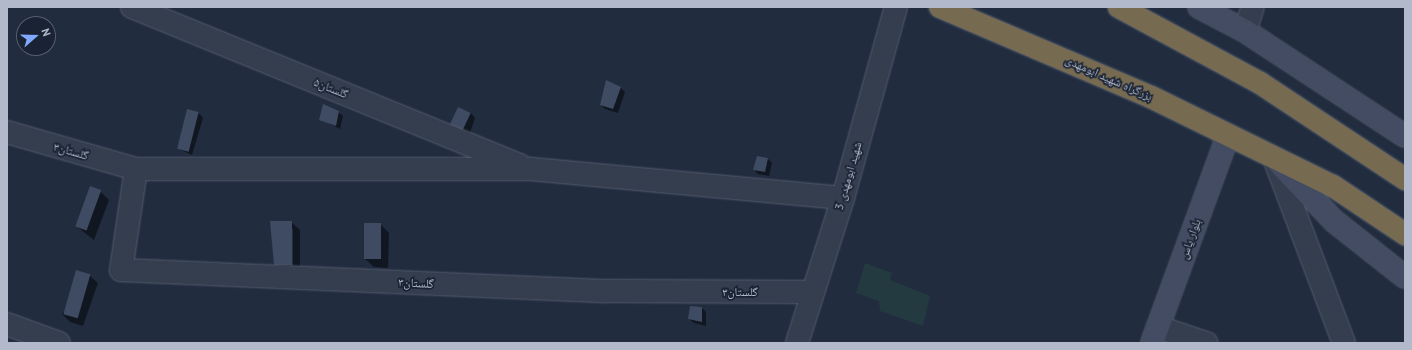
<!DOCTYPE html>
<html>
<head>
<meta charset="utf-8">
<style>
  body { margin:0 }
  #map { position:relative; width:1412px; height:350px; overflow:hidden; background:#212c3f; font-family:"PT Sans","Noto Naskh Arabic",sans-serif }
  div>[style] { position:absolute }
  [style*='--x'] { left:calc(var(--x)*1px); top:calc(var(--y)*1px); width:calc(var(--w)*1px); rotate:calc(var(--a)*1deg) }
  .green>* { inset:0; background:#233b40 }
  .shadow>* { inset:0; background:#0007 }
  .building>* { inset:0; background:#3f4b62; transform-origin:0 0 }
  .roads { filter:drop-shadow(0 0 1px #535c6d) drop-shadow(0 0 1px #535c6d) }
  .street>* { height:22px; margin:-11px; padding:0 11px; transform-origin:11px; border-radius:11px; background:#353e4f }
  .secondary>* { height:22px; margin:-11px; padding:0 11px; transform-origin:11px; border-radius:11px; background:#434c62 }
  .highway>* { height:22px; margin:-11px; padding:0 11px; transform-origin:11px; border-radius:11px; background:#766a51 }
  span { translate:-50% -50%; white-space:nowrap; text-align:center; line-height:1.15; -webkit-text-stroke:3.5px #1a2334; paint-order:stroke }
  .street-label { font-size:12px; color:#b1b9ca }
  .frame { position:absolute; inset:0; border:8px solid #b1b9ca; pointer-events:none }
  .north { position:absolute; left:16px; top:16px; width:40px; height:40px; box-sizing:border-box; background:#1a2334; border:1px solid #565f70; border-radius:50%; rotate:70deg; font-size:11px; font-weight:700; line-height:16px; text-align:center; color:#b1b9ca }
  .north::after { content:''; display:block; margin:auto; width:14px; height:18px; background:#81aaff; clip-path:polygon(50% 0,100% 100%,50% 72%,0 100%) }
</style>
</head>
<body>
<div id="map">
  <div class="green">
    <div style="clip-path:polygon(865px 263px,892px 273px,890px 280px,930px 296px,923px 326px,880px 311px,879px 301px,856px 293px)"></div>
  </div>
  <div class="shadow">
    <div style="clip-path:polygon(621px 88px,625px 92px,618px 113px,605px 109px,601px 105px)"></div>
    <div style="clip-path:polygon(338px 112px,343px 116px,340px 129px,321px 119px)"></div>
    <div style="clip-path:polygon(199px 113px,203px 118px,192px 155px,177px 148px)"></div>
    <div style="clip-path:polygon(471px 113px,475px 118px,470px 133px,458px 129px,453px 125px)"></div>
    <div style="clip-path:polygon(768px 159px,772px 163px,769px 176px,758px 174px,754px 170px)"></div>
    <div style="clip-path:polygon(100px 191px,109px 200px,94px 240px,76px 226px)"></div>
    <div style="clip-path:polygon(evenodd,291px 222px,300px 230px,300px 273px,283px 273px,275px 264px,291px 222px,291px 229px,293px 229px,293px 270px,291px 270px,291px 229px)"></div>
    <div style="clip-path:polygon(380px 224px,389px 233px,388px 268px,374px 267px,365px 259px)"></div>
    <div style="clip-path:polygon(89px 275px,98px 283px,83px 326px,70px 322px,62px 314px)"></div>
    <div style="clip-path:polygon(702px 308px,706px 312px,706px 326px,694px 323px,689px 319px)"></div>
  </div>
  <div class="building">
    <div style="clip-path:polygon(606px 80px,621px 87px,613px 109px,600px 105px)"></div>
    <div style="clip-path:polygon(323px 104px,339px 111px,336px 126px,319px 120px)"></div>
    <div style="left:458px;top:107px;width:14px;height:19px;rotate:25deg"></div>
    <div style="left:187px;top:109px;width:12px;height:41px;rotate:14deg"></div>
    <div style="clip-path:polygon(757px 156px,768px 158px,765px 172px,753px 170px)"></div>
    <div style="left:90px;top:186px;width:12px;height:43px;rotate:20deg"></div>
    <div style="clip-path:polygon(270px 221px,292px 221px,292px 265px,274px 265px)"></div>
    <div style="left:364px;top:223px;width:17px;height:36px"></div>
    <div style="left:76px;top:270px;width:15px;height:46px;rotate:16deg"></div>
    <div style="clip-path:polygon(690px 306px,702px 307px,702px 322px,688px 319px)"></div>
  </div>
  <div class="roads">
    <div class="street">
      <div style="--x:132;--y:7;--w:419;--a:22.2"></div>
      <div style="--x:1245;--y:31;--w:25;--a:-72"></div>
      <div style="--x:7;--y:132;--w:134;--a:16"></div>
      <div style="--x:136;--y:169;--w:395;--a:0"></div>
      <div style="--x:531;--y:169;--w:313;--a:5.3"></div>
      <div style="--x:1274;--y:158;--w:198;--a:69.3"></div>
      <div style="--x:136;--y:169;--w:102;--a:98.4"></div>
      <div style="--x:121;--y:270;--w:486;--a:2.5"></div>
      <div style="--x:607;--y:291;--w:205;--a:0.3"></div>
      <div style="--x:7;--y:324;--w:55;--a:20.1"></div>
      <div style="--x:1158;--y:327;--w:51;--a:18.4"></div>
      <div style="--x:797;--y:343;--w:152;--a:-72.4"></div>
      <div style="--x:843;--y:198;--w:198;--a:-74.5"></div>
    </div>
    <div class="secondary">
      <div style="--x:1199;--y:7;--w:52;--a:27.6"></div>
      <div style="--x:1245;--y:31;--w:191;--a:33.3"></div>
      <div style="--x:1274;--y:158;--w:87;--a:46.4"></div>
      <div style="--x:1334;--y:221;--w:90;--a:38.3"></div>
      <div style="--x:1152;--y:343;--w:221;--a:-69.9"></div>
    </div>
    <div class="highway">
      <div style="--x:940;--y:7;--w:229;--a:23.1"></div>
      <div style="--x:1151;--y:97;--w:203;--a:26.1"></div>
      <div style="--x:1333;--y:186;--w:87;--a:33.7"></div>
      <div style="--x:1119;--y:7;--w:160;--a:28.3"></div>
      <div style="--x:1260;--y:83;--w:174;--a:33.5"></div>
    </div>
  </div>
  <div class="street-label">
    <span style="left:1109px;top:78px;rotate:24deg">بزرگراه شهید ابومهدی</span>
    <span style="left:331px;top:88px;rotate:22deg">گلستان۵</span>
    <span style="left:71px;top:151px;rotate:16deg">گلستان۳</span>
    <span style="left:848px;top:176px;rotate:-74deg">شهید ابومهدی 3</span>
    <span style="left:1190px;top:239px;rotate:-70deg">بلوار یاس</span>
    <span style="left:416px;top:283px;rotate:3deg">گلستان۳</span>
    <span style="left:740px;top:292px">گلستان۳</span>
  </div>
  <div class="frame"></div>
  <div class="north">N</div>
</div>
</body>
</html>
